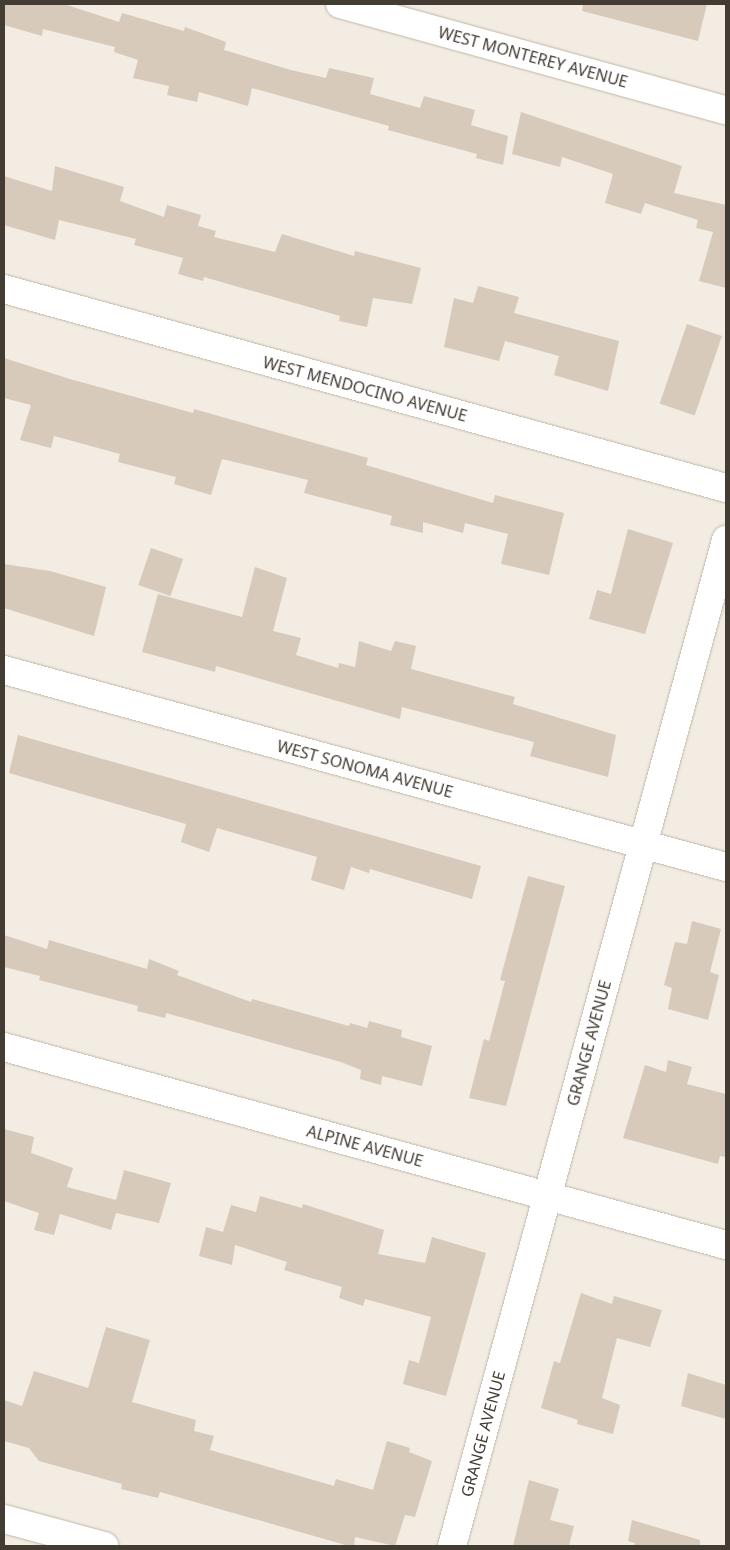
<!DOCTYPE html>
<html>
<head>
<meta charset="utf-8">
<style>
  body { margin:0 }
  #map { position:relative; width:730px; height:1550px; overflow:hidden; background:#f2ece2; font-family:"Noto Sans",sans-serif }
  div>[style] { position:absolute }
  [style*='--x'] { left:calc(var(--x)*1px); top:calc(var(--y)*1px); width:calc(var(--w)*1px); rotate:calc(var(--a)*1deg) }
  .building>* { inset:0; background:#d7caba; transform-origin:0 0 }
  .roads { filter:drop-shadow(0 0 1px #c0b6a7) drop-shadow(0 0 1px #c0b6a7) }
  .minor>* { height:28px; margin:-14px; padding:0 14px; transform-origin:14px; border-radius:14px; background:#fff }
  .tertiary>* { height:28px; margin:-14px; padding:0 14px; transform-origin:14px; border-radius:14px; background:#fff }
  span { translate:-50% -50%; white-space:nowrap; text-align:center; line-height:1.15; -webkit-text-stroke:4px #fff; paint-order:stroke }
  .street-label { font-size:16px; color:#433c32 }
  .frame { position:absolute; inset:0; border:5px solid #433c32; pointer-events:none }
</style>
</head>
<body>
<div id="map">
  <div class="building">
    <div style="clip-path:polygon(4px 4px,64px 4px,119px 22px,122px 13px,184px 31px,185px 27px,226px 42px,224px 50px,291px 70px,326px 78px,329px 68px,374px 78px,370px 94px,420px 108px,424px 96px,475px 110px,471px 125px,508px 136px,503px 165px,476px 158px,477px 154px,388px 130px,389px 126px,252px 88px,248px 106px,199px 92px,197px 102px,167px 95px,169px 86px,133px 78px,138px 60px,114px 52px,115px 47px,43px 29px,42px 36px,4px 25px)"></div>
    <div style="clip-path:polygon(583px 4px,707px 4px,698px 41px,582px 11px)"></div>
    <div style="clip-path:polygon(521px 112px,682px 166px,674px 193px,726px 205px,726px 288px,699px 281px,713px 232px,696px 228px,698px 220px,645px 203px,641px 214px,605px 203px,613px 174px,562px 157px,560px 167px,512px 154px)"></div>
    <div style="clip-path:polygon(55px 166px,124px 187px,120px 201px,164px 217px,167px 205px,201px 215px,198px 226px,216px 231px,214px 237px,275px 252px,282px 234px,354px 256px,355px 251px,421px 268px,412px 304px,373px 298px,367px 327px,339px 321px,340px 316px,204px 277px,203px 281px,178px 274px,183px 258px,134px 245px,136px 239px,59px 220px,55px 240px,4px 225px,4px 176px,52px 191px)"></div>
    <div style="clip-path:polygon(478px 286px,519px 297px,514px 313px,619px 341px,608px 391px,554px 375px,559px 356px,505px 341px,499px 361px,444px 347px,454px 298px,473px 303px)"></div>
    <div style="left:687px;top:324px;width:37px;height:84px;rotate:19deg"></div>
    <div style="clip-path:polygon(4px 358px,70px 379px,193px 413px,194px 409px,368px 458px,366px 465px,493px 503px,495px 495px,564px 513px,549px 575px,501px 564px,508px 534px,465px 523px,463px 533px,423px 522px,423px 533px,390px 525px,392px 516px,304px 493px,308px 480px,222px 459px,211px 495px,174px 484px,176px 477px,118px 462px,120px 454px,54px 436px,51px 448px,20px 440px,31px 405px,4px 398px)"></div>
    <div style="clip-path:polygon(628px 529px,673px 543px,645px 634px,589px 619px,597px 590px,611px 594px)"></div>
    <div style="left:151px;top:548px;width:34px;height:39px;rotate:19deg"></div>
    <div style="clip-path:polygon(4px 564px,50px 571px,106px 587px,94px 636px,4px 608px)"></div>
    <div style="clip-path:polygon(255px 567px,287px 578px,273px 631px,301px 638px,296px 655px,338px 668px,339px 663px,355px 667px,359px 641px,391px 651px,395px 641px,416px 646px,411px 669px,515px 697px,513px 704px,616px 735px,608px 777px,530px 756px,534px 742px,402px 707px,400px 719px,216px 666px,215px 672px,142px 652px,158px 594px,242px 617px)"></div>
    <div style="clip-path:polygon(18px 735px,481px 866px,472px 899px,370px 869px,369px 873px,351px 867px,344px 890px,311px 880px,317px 857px,217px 828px,209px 852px,181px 842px,186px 824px,9px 773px)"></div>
    <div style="clip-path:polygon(528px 876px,565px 886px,506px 1106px,469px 1098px,484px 1039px,489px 1041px,505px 981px,500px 980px)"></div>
    <div style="clip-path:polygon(692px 921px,721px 929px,710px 972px,719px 975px,708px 1020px,668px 1009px,672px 988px,664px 985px,675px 942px,687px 944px)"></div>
    <div style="clip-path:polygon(4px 935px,47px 949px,49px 940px,147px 969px,149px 959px,179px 971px,177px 975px,251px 1002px,252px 999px,349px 1026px,350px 1023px,367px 1028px,369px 1021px,402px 1030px,401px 1037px,432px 1046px,422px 1086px,382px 1076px,381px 1085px,360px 1079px,361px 1070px,341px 1062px,166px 1013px,165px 1018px,137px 1011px,138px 1006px,39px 980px,40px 976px,4px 967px)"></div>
    <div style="clip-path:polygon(668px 1060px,692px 1067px,687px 1084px,726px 1094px,726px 1157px,720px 1156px,718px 1164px,623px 1138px,645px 1065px,666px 1072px)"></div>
    <div style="clip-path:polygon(4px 1129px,34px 1137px,31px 1153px,73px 1168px,67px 1187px,116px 1200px,124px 1170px,171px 1183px,159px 1223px,116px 1213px,111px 1230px,60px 1214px,54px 1235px,34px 1230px,39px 1213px,4px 1201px)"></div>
    <div style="clip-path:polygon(260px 1196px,302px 1208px,303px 1204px,384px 1230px,378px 1254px,425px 1263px,432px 1237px,486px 1253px,446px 1396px,403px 1384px,409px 1360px,419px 1363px,431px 1317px,365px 1299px,363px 1306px,339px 1298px,342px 1287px,284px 1270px,287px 1262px,235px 1245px,232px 1265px,199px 1256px,206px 1227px,223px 1232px,231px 1205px,256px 1212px)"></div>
    <div style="clip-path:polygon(581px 1293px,612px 1304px,614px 1296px,662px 1310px,650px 1347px,617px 1338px,602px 1398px,620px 1405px,613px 1434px,577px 1424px,578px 1420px,541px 1408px,554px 1361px,560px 1363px)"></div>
    <div style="clip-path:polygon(106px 1327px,150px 1340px,132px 1402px,196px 1420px,194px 1431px,214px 1436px,210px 1450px,334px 1486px,336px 1479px,373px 1490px,387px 1441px,410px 1448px,409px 1452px,432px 1461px,415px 1517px,405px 1515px,395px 1546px,355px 1537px,354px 1546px,349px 1546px,160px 1492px,158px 1498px,121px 1489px,122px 1484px,39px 1461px,29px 1448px,4px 1441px,4px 1400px,22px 1406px,34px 1371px,88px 1388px)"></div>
    <div style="clip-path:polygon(688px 1373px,726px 1385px,726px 1419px,681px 1406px)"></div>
    <div style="clip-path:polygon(529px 1480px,559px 1489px,550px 1520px,574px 1526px,569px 1546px,513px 1546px)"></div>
    <div style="clip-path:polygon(632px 1520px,700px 1540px,700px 1546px,634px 1546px,635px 1543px,628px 1541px)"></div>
  </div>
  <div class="roads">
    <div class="minor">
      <div style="--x:340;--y:4;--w:400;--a:15.4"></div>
      <div style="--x:4;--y:289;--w:749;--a:15.41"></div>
      <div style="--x:4;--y:670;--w:748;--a:15.26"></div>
      <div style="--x:4;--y:1519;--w:104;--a:15.1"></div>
      <div style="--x:452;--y:1546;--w:1043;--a:-74.76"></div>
    </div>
    <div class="tertiary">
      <div style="--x:4;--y:1047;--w:749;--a:15.34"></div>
    </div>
  </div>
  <div class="street-label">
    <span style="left:533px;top:57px;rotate:15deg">WEST MONTEREY AVENUE</span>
    <span style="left:365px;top:389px;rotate:15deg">WEST MENDOCINO AVENUE</span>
    <span style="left:365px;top:769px;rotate:15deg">WEST SONOMA AVENUE</span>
    <span style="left:589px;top:1043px;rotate:-75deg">GRANGE AVENUE</span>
    <span style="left:365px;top:1146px;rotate:15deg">ALPINE AVENUE</span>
    <span style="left:483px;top:1434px;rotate:-75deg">GRANGE AVENUE</span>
  </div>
  <div class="frame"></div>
</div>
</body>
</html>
